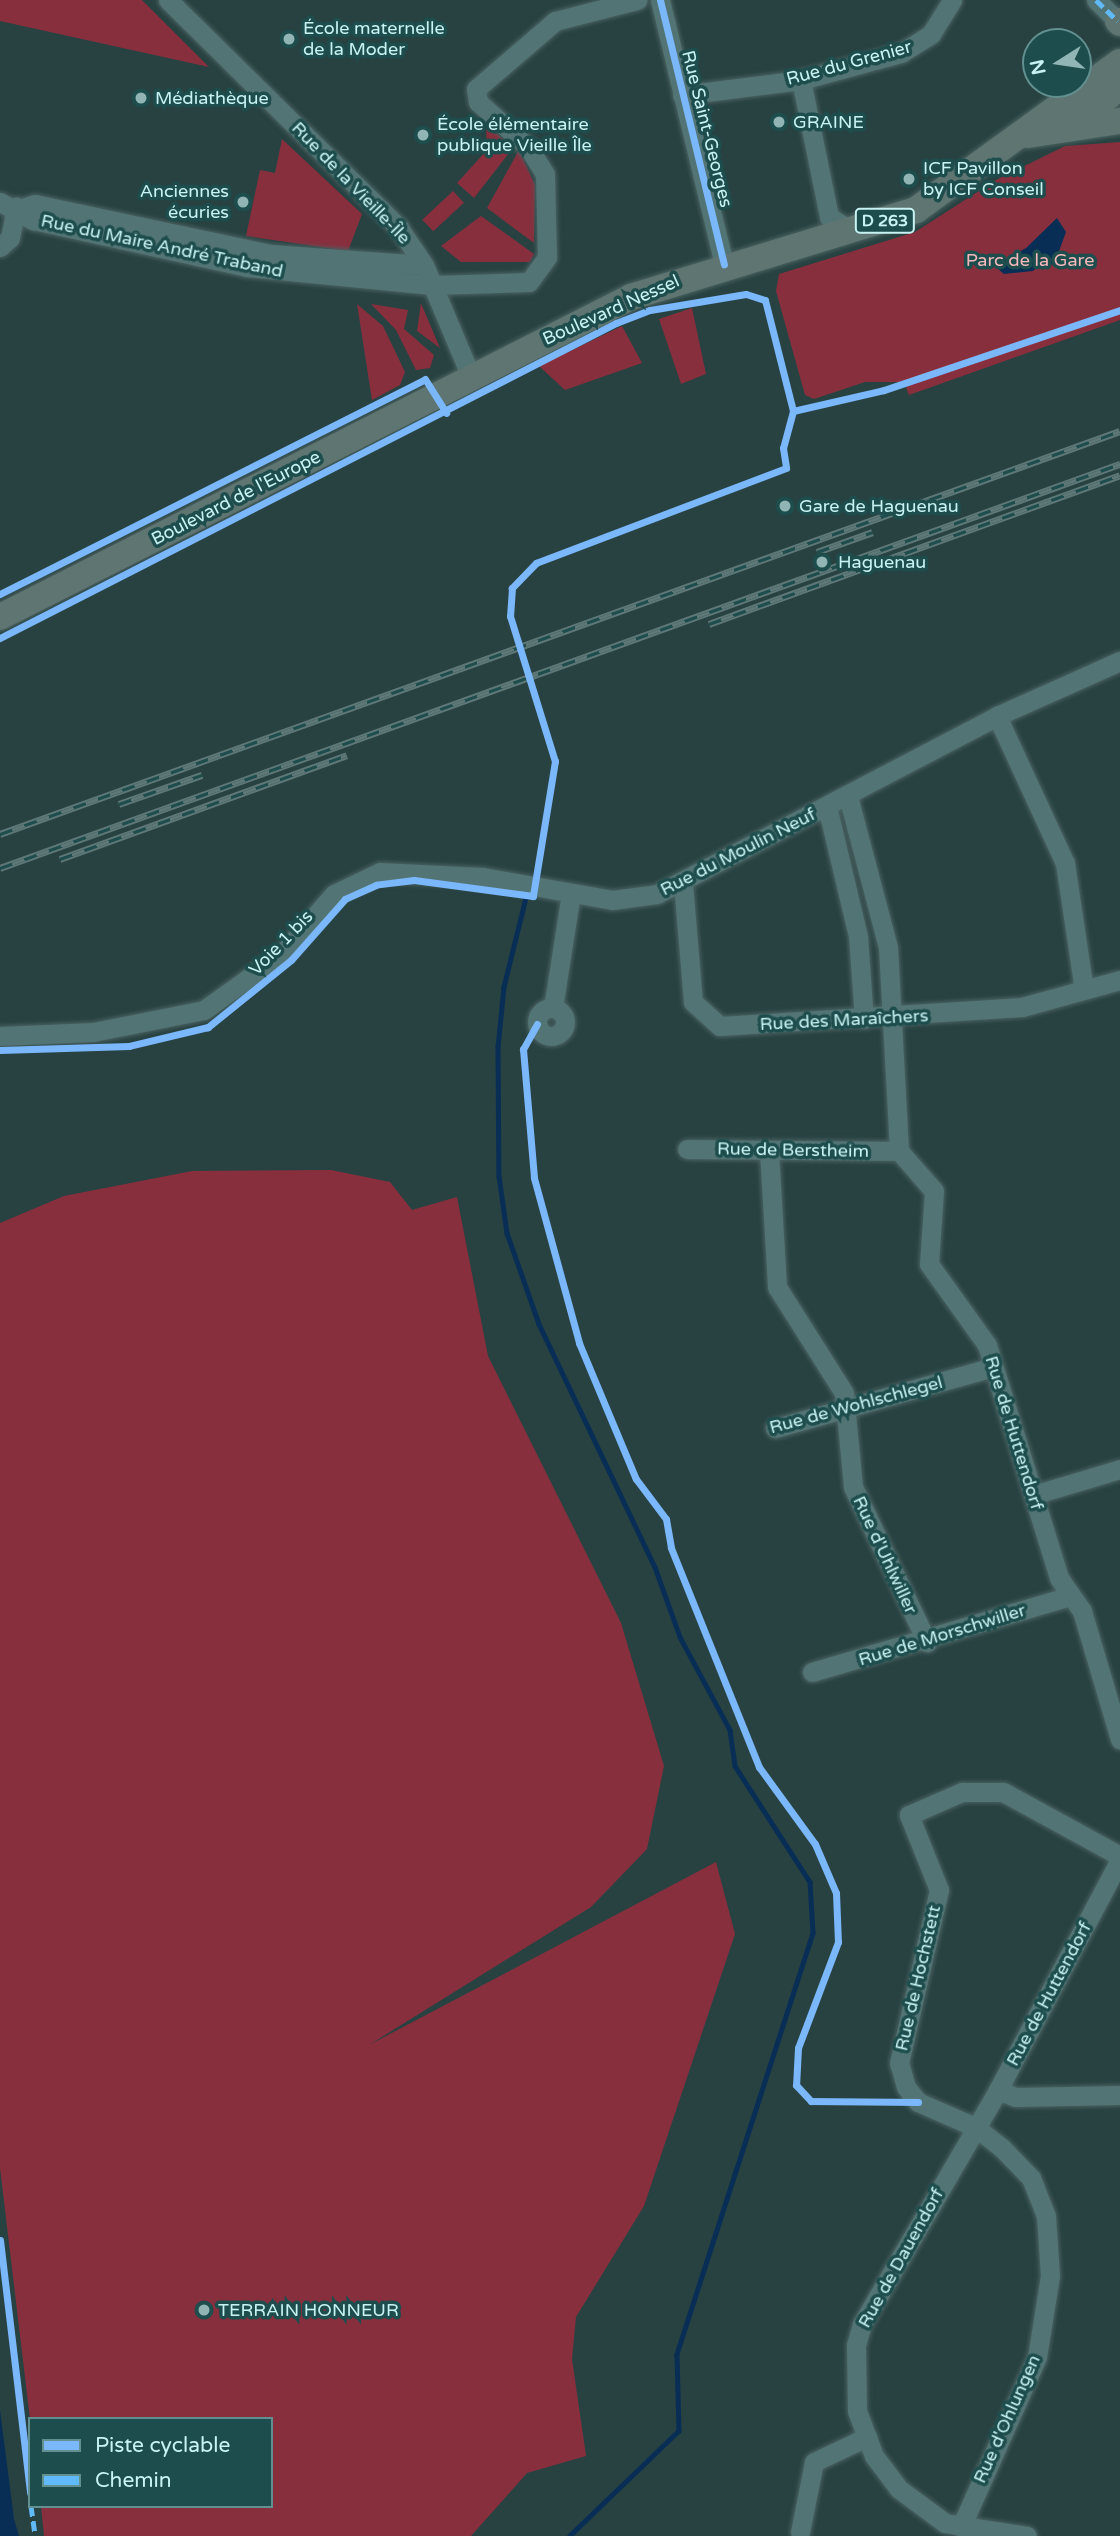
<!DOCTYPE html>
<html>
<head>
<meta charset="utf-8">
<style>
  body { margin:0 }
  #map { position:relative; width:1120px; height:2536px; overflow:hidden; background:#284242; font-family:"Varela Round",sans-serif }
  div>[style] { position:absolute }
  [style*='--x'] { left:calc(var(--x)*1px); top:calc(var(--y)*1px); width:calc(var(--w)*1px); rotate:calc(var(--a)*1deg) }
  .green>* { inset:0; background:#882f3e; transform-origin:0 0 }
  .water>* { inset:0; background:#082e56 }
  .stream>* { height:4.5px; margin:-2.25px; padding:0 2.25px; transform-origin:2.25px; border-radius:2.25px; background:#082e56 }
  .roads { filter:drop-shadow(0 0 2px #4a6161) drop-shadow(0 0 2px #4a6161) }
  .minor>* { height:19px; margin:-9.5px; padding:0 9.5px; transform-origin:9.5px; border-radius:9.5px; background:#537474 }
  .minor>.ring { margin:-9.5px; padding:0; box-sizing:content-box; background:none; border:19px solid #537474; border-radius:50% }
  .major>* { height:26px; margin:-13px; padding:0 13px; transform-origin:13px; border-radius:13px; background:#5e7571 }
  .rail>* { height:7px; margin-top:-3.5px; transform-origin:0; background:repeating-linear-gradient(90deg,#1d4d4d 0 13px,#5e7878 0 26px); box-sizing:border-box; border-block:2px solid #5e7878 }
  .quiet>* { height:5px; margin-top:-2.5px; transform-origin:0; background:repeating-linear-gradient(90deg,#60bafa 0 10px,transparent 0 15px) }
  .cycleway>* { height:7px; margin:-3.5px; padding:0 3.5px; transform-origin:3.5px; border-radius:3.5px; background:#7ab7fb }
  .dots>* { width:19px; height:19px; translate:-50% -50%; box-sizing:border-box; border:4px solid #1d4d4d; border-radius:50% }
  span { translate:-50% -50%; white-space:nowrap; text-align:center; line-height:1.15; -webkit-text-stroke:7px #1d4d4d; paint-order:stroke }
  .shield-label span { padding:2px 5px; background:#1d4d4d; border:2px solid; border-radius:5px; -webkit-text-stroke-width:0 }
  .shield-label { font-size:16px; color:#c9f3f3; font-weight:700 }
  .poi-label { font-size:18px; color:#c9f3f3 }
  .left { translate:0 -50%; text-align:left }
  .right { translate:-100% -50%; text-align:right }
  .street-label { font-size:18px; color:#c9f3f3 }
  .park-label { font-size:18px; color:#f6b8bb }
  .legend { position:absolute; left:28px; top:2417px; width:245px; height:91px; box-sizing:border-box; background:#1d4d4d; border:2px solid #628f8f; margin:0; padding:9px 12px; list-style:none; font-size:21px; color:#c9f3f3 }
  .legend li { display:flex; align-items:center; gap:14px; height:35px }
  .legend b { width:35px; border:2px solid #628f8f }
  .north { position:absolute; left:1022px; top:28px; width:70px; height:70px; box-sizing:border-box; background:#1d4d4d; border:2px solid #628f8f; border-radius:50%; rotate:258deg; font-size:19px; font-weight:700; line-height:28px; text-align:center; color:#c9f3f3 }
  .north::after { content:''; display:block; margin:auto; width:24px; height:32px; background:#91b5b5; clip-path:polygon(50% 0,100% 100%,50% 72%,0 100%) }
</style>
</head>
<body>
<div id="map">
  <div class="green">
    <div style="clip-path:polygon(0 0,142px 0,209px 67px,0 21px)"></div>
    <div style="clip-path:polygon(486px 124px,513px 148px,474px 198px,457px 183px,487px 150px)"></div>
    <div style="clip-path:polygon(282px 139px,362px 214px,348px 251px,246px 236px,260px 170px,275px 173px)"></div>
    <div style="clip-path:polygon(1120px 142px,1120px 320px,909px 395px,904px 382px,865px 382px,814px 399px,805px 395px,776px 291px,779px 274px,915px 232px,996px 180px,1065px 146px)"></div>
    <div style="clip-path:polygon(519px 150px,535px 185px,534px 243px,487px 208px)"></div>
    <div style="left:453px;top:191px;width:16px;height:42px;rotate:47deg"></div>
    <div style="clip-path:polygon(481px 216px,534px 254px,530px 262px,461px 262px,441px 246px)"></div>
    <div style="clip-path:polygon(421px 303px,423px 308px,440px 348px,417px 331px)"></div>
    <div style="clip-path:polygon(357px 304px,383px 326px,405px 372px,400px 385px,372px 400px)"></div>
    <div style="clip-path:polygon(371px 304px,408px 310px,404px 329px,434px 355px,430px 368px,416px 370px,396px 330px)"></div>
    <div style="clip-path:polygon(692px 308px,706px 374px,681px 384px,659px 319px)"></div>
    <div style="clip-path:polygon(622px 326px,642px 363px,565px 390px,539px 366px)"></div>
    <div style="clip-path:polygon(331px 1170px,390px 1182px,412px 1210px,457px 1197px,488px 1356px,621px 1623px,664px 1766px,647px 1849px,591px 1907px,369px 2045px,716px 1862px,735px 1934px,644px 2206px,576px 2317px,572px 2359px,586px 2456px,527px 2473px,471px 2536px,44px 2536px,41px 2506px,271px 2506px,271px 2419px,30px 2419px,0 2168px,0 1223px,64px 1196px,192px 1171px)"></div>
  </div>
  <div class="water">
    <div style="clip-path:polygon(1057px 218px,1066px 232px,1054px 265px,1042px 262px,1033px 271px,1004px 274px,998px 269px,997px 264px,1026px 248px)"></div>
    <div style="clip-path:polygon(0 2410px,14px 2519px,19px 2536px,0 2536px)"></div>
  </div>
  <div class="stream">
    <div style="--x:526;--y:898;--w:92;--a:103.9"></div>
    <div style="--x:504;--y:987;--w:60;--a:95.7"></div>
    <div style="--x:498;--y:1047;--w:129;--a:89.6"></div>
    <div style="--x:499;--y:1176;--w:58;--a:82"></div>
    <div style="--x:507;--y:1233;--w:96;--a:70.6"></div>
    <div style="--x:539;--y:1324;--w:269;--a:64.5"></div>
    <div style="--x:655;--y:1567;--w:74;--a:70.3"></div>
    <div style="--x:680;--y:1637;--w:106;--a:61.7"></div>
    <div style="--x:730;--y:1730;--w:36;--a:82"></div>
    <div style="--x:735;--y:1766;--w:138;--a:57.1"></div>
    <div style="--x:810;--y:1882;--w:51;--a:86.6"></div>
    <div style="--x:813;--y:1933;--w:443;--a:107.9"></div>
    <div style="--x:677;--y:2355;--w:76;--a:88.5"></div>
    <div style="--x:679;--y:2431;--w:151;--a:136.1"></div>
  </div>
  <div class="roads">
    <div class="minor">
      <div style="--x:168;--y:0;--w:325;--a:44.6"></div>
      <div style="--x:399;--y:228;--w:45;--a:56"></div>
      <div style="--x:424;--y:265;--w:121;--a:67.2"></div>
      <div style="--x:660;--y:0;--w:272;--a:76.4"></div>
      <div style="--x:1096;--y:0;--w:30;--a:44"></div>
      <div style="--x:801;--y:80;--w:140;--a:78.4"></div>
      <div style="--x:829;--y:217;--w:27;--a:31"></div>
      <div style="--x:682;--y:95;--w:120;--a:-7.2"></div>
      <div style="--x:801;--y:80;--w:104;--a:-15.1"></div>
      <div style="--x:901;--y:53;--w:36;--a:-32"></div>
      <div style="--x:931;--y:34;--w:40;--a:-58"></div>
      <div style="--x:0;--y:202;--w:38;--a:29"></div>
      <div style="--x:33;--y:220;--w:219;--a:12.4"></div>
      <div style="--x:247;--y:267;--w:186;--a:5.6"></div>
      <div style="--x:432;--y:285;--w:97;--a:-1.8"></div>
      <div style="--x:529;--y:282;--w:31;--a:-54"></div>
      <div style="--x:547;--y:257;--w:83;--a:-91.4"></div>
      <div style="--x:545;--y:174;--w:32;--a:-122"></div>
      <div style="--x:528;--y:147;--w:67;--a:-138"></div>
      <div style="--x:478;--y:102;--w:13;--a:-99"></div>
      <div style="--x:476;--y:89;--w:104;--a:-40.7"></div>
      <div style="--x:555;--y:21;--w:85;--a:-14.4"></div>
      <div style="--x:22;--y:208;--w:14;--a:-17"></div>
      <div style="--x:35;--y:204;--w:241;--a:12"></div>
      <div style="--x:271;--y:254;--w:153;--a:4.1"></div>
      <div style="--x:0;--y:247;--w:13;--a:-42"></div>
      <div style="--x:10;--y:238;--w:32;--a:-79"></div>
      <div style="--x:997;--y:716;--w:162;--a:65.2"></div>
      <div style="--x:1065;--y:863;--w:128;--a:81.5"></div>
      <div style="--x:848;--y:796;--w:156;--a:75.2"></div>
      <div style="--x:888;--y:947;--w:204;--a:86.9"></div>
      <div style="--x:899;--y:1151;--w:53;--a:48.8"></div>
      <div style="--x:934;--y:1191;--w:73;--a:93.9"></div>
      <div style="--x:929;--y:1264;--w:100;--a:54.4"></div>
      <div style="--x:987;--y:1345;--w:244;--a:72.8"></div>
      <div style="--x:1059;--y:1578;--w:40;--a:55.1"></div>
      <div style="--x:1082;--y:1611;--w:134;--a:73.5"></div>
      <div style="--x:827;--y:806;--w:134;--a:76.6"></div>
      <div style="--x:858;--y:936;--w:83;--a:85.9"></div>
      <div style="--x:683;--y:883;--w:119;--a:85.2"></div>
      <div style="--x:693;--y:1002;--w:36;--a:42"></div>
      <div style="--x:720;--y:1026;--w:303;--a:-3.6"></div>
      <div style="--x:1022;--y:1007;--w:102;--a:-15.4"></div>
      <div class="ring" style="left:537px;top:1008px;width:9px;height:9px"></div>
      <div style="--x:553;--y:1008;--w:116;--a:-81.1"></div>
      <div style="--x:0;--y:1036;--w:93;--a:-2.5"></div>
      <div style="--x:93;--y:1032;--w:113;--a:-11.2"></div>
      <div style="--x:204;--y:1010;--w:96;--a:-35.7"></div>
      <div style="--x:282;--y:954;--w:79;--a:-49.1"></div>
      <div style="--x:334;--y:894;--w:51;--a:-25.6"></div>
      <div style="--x:380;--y:872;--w:103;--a:2.8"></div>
      <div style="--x:483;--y:877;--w:131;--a:10.1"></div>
      <div style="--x:612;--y:900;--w:45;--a:-7.6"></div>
      <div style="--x:657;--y:894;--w:384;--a:-27.6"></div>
      <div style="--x:997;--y:716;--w:135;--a:-24.1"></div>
      <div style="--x:687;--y:1149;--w:212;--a:0.5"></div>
      <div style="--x:769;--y:1151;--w:136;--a:86.6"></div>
      <div style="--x:777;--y:1287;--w:125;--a:57.7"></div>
      <div style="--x:844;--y:1393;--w:94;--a:84.5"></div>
      <div style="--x:853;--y:1487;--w:172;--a:64.5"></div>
      <div style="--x:775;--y:1428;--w:226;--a:-15.6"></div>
      <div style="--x:1033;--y:1495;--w:91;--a:-16.6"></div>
      <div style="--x:812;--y:1672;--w:269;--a:-16.4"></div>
      <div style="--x:998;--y:2090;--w:18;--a:22"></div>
      <div style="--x:1015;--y:2097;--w:105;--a:-1.1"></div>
      <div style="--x:961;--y:2527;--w:186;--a:-65.9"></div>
      <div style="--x:1037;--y:2357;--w:82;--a:-80.9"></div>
      <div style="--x:1050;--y:2276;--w:60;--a:-93.8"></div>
      <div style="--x:1046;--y:2216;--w:41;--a:-111.5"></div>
      <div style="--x:1031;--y:2178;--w:42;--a:-134"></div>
      <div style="--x:1002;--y:2148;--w:34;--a:-142"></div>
      <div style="--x:975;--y:2127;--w:62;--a:-156.3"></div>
      <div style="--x:918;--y:2102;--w:19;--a:-129"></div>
      <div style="--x:906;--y:2087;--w:25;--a:-106"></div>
      <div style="--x:899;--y:2063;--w:178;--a:-77"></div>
      <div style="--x:939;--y:1890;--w:81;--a:-111.8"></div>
      <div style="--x:909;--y:1815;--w:58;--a:-23.5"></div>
      <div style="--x:962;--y:1792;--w:41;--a:0"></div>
      <div style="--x:1003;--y:1792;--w:133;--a:28.7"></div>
      <div style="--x:800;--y:2532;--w:71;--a:-78.7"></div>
      <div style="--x:814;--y:2462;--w:59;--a:-25.3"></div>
      <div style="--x:1027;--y:2536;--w:83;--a:-171"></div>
      <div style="--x:945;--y:2523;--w:57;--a:-143.5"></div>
      <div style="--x:899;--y:2489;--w:41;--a:-127.1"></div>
      <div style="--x:874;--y:2456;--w:48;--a:-110.7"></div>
      <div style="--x:857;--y:2411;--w:66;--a:-90.9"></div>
      <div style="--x:856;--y:2345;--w:22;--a:-74"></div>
      <div style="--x:862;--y:2324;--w:271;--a:-59.8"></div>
      <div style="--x:998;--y:2090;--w:260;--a:-62.1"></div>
    </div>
    <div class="major">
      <div style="--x:1118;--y:21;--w:3;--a:45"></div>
      <div style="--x:1076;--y:125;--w:59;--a:-41.6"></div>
      <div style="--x:1028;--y:135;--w:93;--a:-8.7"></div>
      <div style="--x:0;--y:617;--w:708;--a:-26.89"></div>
      <div style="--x:631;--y:297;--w:298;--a:-17"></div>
      <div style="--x:916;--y:210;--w:252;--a:-36"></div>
    </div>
  </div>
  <div class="rail">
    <div style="--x:817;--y:552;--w:59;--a:-19.7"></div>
    <div style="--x:709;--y:624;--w:437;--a:-19.9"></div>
    <div style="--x:119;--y:804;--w:88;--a:-19.3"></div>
    <div style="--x:0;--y:834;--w:1190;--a:-19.79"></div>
    <div style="--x:60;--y:859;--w:305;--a:-19.9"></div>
    <div style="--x:0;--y:868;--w:1191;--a:-19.84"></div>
  </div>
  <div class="quiet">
    <div style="--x:1096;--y:0;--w:30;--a:44"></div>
    <div style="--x:31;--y:2506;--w:30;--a:82"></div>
  </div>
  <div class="cycleway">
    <div style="--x:660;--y:0;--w:272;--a:76.4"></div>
    <div style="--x:793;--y:411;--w:93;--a:-13"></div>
    <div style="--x:884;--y:390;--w:249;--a:-18.7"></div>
    <div style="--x:0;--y:594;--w:476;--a:-26.8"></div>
    <div style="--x:425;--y:379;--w:40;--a:58"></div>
    <div style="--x:0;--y:638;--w:692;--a:-27.08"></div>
    <div style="--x:616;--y:323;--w:36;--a:-21"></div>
    <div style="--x:650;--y:310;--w:97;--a:-9.5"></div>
    <div style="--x:746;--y:294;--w:20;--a:18"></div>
    <div style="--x:765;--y:300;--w:114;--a:75.8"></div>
    <div style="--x:793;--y:411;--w:38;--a:105"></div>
    <div style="--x:783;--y:448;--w:20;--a:81"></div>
    <div style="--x:786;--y:468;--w:267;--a:159.2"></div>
    <div style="--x:536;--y:563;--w:35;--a:134"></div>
    <div style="--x:512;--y:588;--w:28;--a:94"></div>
    <div style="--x:510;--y:616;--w:152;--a:72.8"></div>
    <div style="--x:555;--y:761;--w:137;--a:99.3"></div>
    <div style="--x:533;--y:896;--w:120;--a:-172.3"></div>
    <div style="--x:414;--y:880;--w:38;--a:173"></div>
    <div style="--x:376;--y:885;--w:34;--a:156"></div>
    <div style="--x:345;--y:899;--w:81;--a:131.5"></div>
    <div style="--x:291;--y:960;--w:107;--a:141.1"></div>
    <div style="--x:208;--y:1027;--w:81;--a:166.5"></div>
    <div style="--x:129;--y:1046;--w:129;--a:178.2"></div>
    <div style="--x:537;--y:1024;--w:29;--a:119"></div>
    <div style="--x:523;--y:1049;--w:129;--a:85.1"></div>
    <div style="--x:534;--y:1178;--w:171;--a:74.7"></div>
    <div style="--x:579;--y:1343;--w:147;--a:67.3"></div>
    <div style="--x:636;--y:1479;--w:50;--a:53.1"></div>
    <div style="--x:666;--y:1519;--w:29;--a:80"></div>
    <div style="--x:671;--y:1548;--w:236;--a:68.1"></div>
    <div style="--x:759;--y:1767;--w:95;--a:54"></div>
    <div style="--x:815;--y:1844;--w:53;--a:66.8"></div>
    <div style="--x:836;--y:1893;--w:49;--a:87.7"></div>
    <div style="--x:838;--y:1942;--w:113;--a:110.7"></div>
    <div style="--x:798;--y:2048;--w:37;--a:93"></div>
    <div style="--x:796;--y:2085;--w:22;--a:47"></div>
    <div style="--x:811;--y:2101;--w:107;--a:0.5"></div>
    <div style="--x:0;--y:2240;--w:255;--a:83.2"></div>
  </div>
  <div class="dots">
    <div style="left:289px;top:39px;background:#91b5b5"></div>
    <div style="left:141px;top:98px;background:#91b5b5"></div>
    <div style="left:779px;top:122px;background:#91b5b5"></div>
    <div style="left:423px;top:135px;background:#91b5b5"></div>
    <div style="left:909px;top:179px;background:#91b5b5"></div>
    <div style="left:243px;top:202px;background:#91b5b5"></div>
    <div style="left:785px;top:506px;background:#91b5b5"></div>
    <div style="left:822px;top:562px;background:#91b5b5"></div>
    <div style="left:204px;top:2310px;background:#91b5b5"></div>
  </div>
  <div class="shield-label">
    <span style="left:885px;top:221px">D 263</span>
  </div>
  <div class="poi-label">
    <span class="left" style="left:303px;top:39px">École maternelle<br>de la Moder</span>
    <span class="left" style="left:155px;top:98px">Médiathèque</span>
    <span class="left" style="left:793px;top:122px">GRAINE</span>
    <span class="left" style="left:437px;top:135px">École élémentaire<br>publique Vieille Île</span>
    <span class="left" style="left:923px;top:179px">ICF Pavillon<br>by ICF Conseil</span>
    <span class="right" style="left:229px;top:202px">Anciennes<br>écuries</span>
    <span class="left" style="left:799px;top:506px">Gare de Haguenau</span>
    <span class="left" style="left:838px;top:562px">Haguenau</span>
    <span class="left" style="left:218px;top:2310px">TERRAIN HONNEUR</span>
  </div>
  <div class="street-label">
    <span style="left:849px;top:63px;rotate:-15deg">Rue du Grenier</span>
    <span style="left:707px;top:129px;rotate:76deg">Rue Saint-Georges</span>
    <span style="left:351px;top:183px;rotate:46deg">Rue de la Vieille-Île</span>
    <span style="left:162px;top:246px;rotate:12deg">Rue du Maire André Traband</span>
    <span style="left:611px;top:310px;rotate:-24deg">Boulevard Nessel</span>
    <span style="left:236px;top:498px;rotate:-27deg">Boulevard de l'Europe</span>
    <span style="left:738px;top:852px;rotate:-27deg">Rue du Moulin Neuf</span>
    <span style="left:281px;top:943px;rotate:-46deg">Voie 1 bis</span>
    <span style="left:844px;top:1020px;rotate:-3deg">Rue des Maraîchers</span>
    <span style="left:793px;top:1150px;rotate:1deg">Rue de Berstheim</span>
    <span style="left:856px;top:1405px;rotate:-15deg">Rue de Wohlschlegel</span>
    <span style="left:1014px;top:1433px;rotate:73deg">Rue de Huttendorf</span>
    <span style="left:885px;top:1555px;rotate:65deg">Rue d'Uhlwiller</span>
    <span style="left:942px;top:1635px;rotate:-17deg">Rue de Morschwiller</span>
    <span style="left:918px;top:1978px;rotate:-77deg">Rue de Hochstett</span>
    <span style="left:1049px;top:1994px;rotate:-62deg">Rue de Huttendorf</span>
    <span style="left:901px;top:2258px;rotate:-61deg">Rue de Dauendorf</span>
    <span style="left:1007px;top:2419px;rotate:-66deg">Rue d'Ohlungen</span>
  </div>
  <div class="park-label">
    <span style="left:1030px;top:260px">Parc de la Gare</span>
  </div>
  <ul class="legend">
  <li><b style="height:9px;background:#7ab7fb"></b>Piste cyclable</li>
  <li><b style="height:9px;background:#60bafa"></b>Chemin</li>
  </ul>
  <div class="north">N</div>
</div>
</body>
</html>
